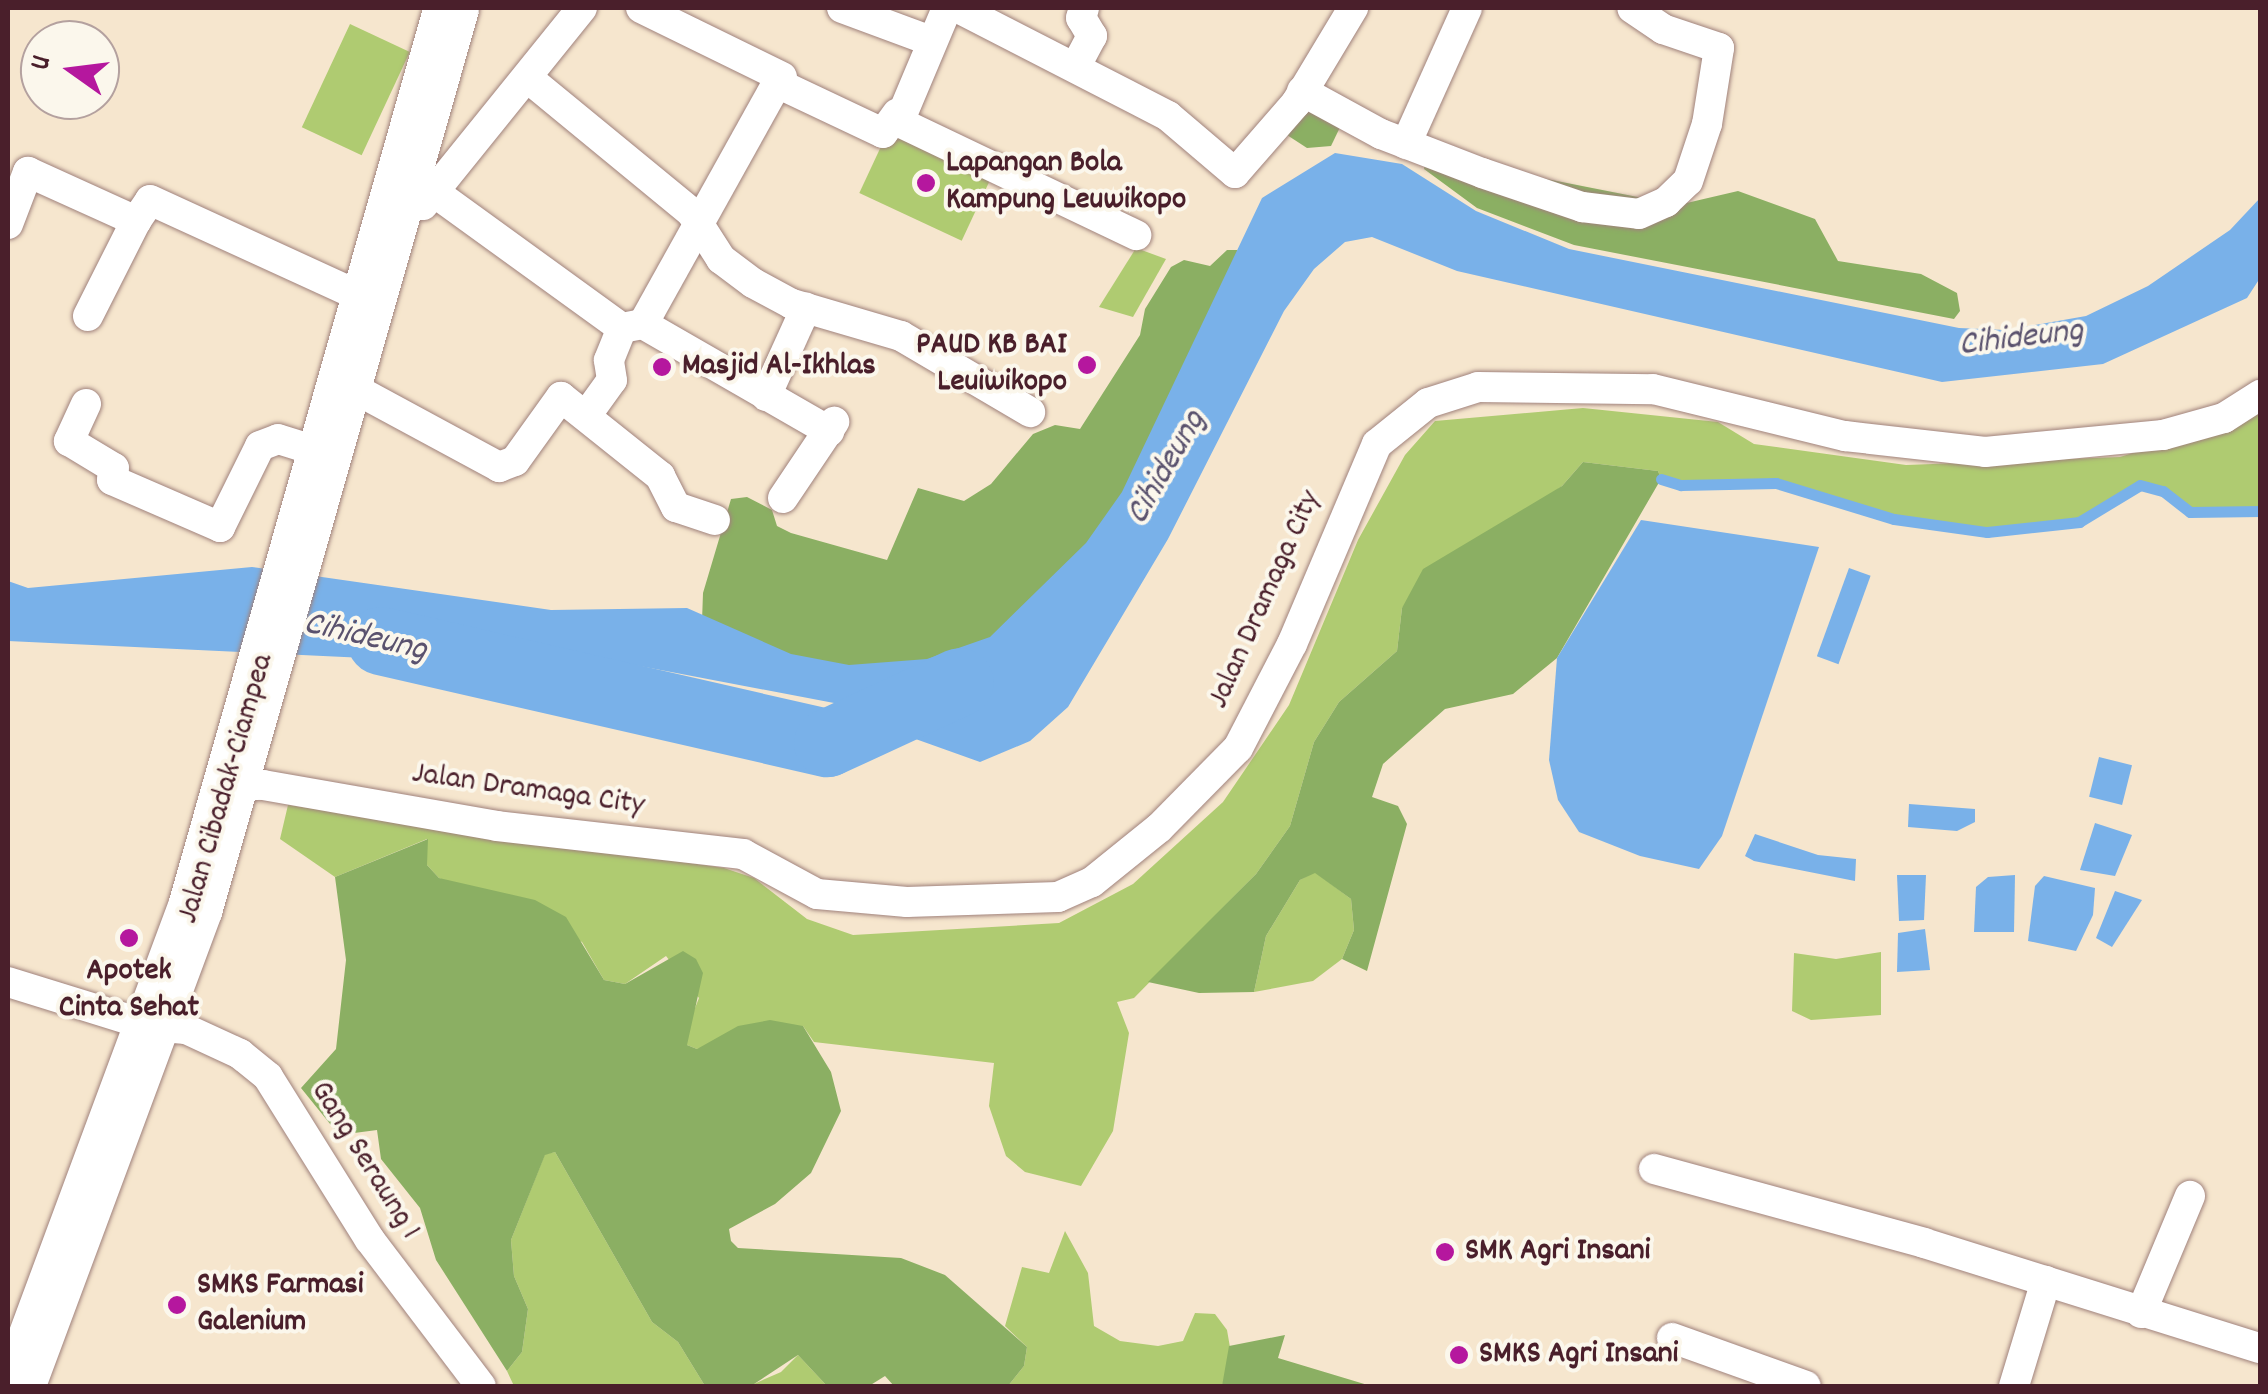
<!DOCTYPE html>
<html>
<head>
<meta charset="utf-8">
<style>
  body { margin:0 }
  #map { position:relative; width:2268px; height:1394px; overflow:hidden; background:#f6e6ce; font-family:Dekko,sans-serif }
  div>[style] { position:absolute }
  [style*='--x'] { left:calc(var(--x)*1px); top:calc(var(--y)*1px); width:calc(var(--w)*1px); rotate:calc(var(--a)*1deg) }
  .green>* { inset:0; background:#afcb71; transform-origin:0 0 }
  .forest>* { inset:0; background:#8baf63 }
  .water>* { inset:0; background:#79b1e9; transform-origin:0 0 }
  .stream>* { height:11px; margin:-5.5px; padding:0 5.5px; transform-origin:5.5px; border-radius:5.5px; background:#79b1e9 }
  .river>* { height:68px; margin:-34px; padding:0 34px; transform-origin:34px; border-radius:34px; background:#79b1e9 }
  .roads { filter:drop-shadow(0 0 2px #a0827c) drop-shadow(0 0 2px #a0827c) }
  .street>* { height:30px; margin:-15px; padding:0 15px; transform-origin:15px; border-radius:15px; background:#fff }
  .highway>* { height:55px; margin:-27.5px; padding:0 27.5px; transform-origin:27.5px; border-radius:27.5px; background:#fff }
  .dots>* { width:28px; height:28px; translate:-50% -50%; box-sizing:border-box; border:5px solid #fbf7ec; border-radius:50% }
  span { translate:-50% -50%; white-space:nowrap; text-align:center; line-height:1.15; -webkit-text-stroke:8px #fbf7ec; paint-order:stroke }
  .poi-label { font-size:32px; color:#4a1f2b; font-weight:700 }
  .left { translate:0 -50%; text-align:left }
  .right { translate:-100% -50%; text-align:right }
  .street-label { font-size:32px; color:#4a1f2b }
  .water-label { font-size:35px; color:#5a526e; font-style:italic }
  .frame { position:absolute; inset:0; border:10px solid #4a1f2b; pointer-events:none }
  .north { position:absolute; left:20px; top:20px; width:100px; height:100px; box-sizing:border-box; background:#fbf7ec; border:2px solid #b4a19f; border-radius:50%; rotate:284deg; font-size:28px; font-weight:700; line-height:40px; text-align:center; color:#4a1f2b }
  .north::after { content:''; display:block; margin:auto; width:35px; height:45px; background:#b5179e; clip-path:polygon(50% 0,100% 100%,50% 72%,0 100%) }
</style>
</head>
<body>
<div id="map">
  <div class="green">
    <div style="left:350px;top:24px;width:66px;height:114px;rotate:25deg"></div>
    <div style="left:891px;top:125px;width:113px;height:75px;rotate:25deg"></div>
    <div style="clip-path:polygon(1136px 248px,1166px 259px,1133px 317px,1099px 307px)"></div>
    <div style="clip-path:polygon(1583px 408px,1718px 422px,1754px 444px,1906px 465px,2120px 457px,2260px 413px,2260px 511px,2190px 512px,2163px 491px,2140px 485px,2079px 522px,1987px 532px,1894px 519px,1776px 483px,1681px 485px,1661px 479px,1658px 471px,1583px 462px,1562px 486px,1402px 608px,1397px 651px,1339px 702px,1314px 742px,1290px 826px,1256px 874px,1134px 998px,1117px 1002px,1129px 1033px,1113px 1131px,1081px 1186px,1025px 1172px,1006px 1156px,989px 1106px,994px 1063px,814px 1042px,803px 1026px,697px 1049px,687px 1045px,685px 1033px,699px 998px,666px 956px,625px 984px,604px 980px,582px 942px,439px 878px,427px 865px,427px 839px,335px 877px,280px 839px,288px 805px,724px 868px,754px 878px,807px 919px,853px 935px,1059px 923px,1133px 884px,1223px 802px,1289px 705px,1358px 540px,1405px 455px,1435px 421px)"></div>
    <div style="clip-path:polygon(1315px 872px,1351px 899px,1354px 930px,1342px 959px,1313px 981px,1254px 992px,1266px 936px,1300px 880px)"></div>
    <div style="clip-path:polygon(1881px 952px,1881px 1015px,1811px 1020px,1792px 1011px,1794px 953px,1836px 959px)"></div>
    <div style="clip-path:polygon(555px 1152px,652px 1322px,678px 1342px,705px 1386px,514px 1386px,507px 1371px,522px 1352px,528px 1309px,514px 1276px,511px 1240px,545px 1154px)"></div>
    <div style="clip-path:polygon(1065px 1231px,1088px 1273px,1094px 1326px,1120px 1341px,1158px 1346px,1183px 1341px,1195px 1313px,1215px 1314px,1227px 1330px,1232px 1359px,1222px 1386px,1008px 1386px,1024px 1366px,1027px 1347px,1005px 1326px,1022px 1267px,1049px 1273px)"></div>
    <div style="clip-path:polygon(798px 1355px,827px 1386px,749px 1386px,781px 1372px)"></div>
  </div>
  <div class="forest">
    <div style="clip-path:polygon(1307px 105px,1344px 119px,1331px 146px,1307px 148px,1287px 135px)"></div>
    <div style="clip-path:polygon(1426px 155px,1678px 205px,1738px 191px,1815px 219px,1838px 261px,1921px 274px,1957px 293px,1960px 311px,1954px 319px,1574px 245px,1477px 208px,1424px 169px)"></div>
    <div style="clip-path:polygon(1227px 250px,1237px 250px,1245px 282px,1040px 641px,842px 680px,702px 621px,703px 593px,731px 499px,747px 497px,772px 510px,777px 526px,791px 533px,887px 560px,918px 488px,964px 501px,991px 484px,1033px 434px,1055px 425px,1080px 429px,1140px 335px,1145px 309px,1171px 267px,1184px 260px,1210px 266px)"></div>
    <div style="clip-path:polygon(1583px 462px,1658px 471px,1661px 479px,1557px 658px,1513px 694px,1445px 709px,1383px 764px,1372px 797px,1398px 806px,1407px 824px,1367px 971px,1342px 959px,1354px 930px,1351px 899px,1315px 873px,1300px 880px,1266px 936px,1254px 992px,1199px 993px,1148px 982px,1256px 874px,1290px 826px,1314px 742px,1339px 702px,1397px 651px,1402px 608px,1423px 569px,1562px 486px)"></div>
    <div style="clip-path:polygon(428px 839px,427px 865px,439px 878px,535px 900px,566px 917px,604px 980px,625px 984px,683px 951px,696px 959px,703px 973px,687px 1045px,697px 1049px,738px 1026px,770px 1020px,803px 1026px,831px 1072px,841px 1111px,811px 1173px,775px 1204px,729px 1229px,731px 1241px,738px 1248px,901px 1258px,945px 1275px,1027px 1347px,1024px 1366px,1008px 1386px,894px 1386px,885px 1376px,869px 1386px,827px 1386px,798px 1355px,751px 1386px,705px 1386px,678px 1342px,652px 1322px,555px 1152px,545px 1155px,511px 1240px,514px 1276px,528px 1309px,522px 1352px,507px 1371px,436px 1260px,420px 1208px,381px 1159px,377px 1130px,339px 1135px,301px 1088px,336px 1049px,346px 960px,335px 877px)"></div>
    <div style="clip-path:polygon(1285px 1335px,1278px 1358px,1371px 1386px,1222px 1386px,1229px 1346px)"></div>
  </div>
  <div class="water">
    <div style="clip-path:polygon(1335px 153px,1402px 164px,1476px 211px,1569px 249px,1959px 328px,2006px 330px,2086px 316px,2148px 286px,2230px 230px,2260px 198px,2260px 278px,2247px 298px,2103px 364px,1942px 382px,1457px 271px,1372px 237px,1345px 242px,1314px 269px,1284px 311px,1168px 539px,1068px 707px,1030px 741px,980px 762px,896px 732px,855px 707px,561px 651px,532px 661px,429px 661px,8px 641px,8px 581px,28px 588px,252px 567px,551px 610px,687px 608px,791px 654px,849px 665px,927px 659px,990px 637px,1086px 543px,1122px 492px,1262px 198px)"></div>
    <div style="clip-path:polygon(1641px 520px,1819px 547px,1722px 836px,1699px 869px,1640px 856px,1579px 832px,1558px 800px,1549px 760px,1557px 658px)"></div>
    <div style="left:1849px;top:568px;width:23px;height:94px;rotate:20deg"></div>
    <div style="left:2099px;top:757px;width:34px;height:41px;rotate:14deg"></div>
    <div style="clip-path:polygon(1909px 804px,1975px 809px,1975px 822px,1957px 831px,1908px 827px)"></div>
    <div style="clip-path:polygon(2095px 823px,2132px 835px,2115px 876px,2080px 870px)"></div>
    <div style="clip-path:polygon(1755px 834px,1818px 855px,1856px 859px,1855px 881px,1754px 861px,1745px 856px)"></div>
    <div style="clip-path:polygon(1897px 875px,1926px 875px,1924px 920px,1899px 921px)"></div>
    <div style="clip-path:polygon(2015px 875px,2014px 932px,1974px 932px,1976px 887px,1988px 877px)"></div>
    <div style="clip-path:polygon(2044px 876px,2095px 888px,2093px 915px,2076px 951px,2028px 941px,2035px 886px)"></div>
    <div style="clip-path:polygon(2115px 891px,2142px 900px,2112px 947px,2096px 938px)"></div>
    <div style="clip-path:polygon(1925px 929px,1930px 970px,1897px 972px,1898px 933px)"></div>
  </div>
  <div class="stream">
    <div style="--x:1661;--y:479;--w:21;--a:17"></div>
    <div style="--x:1681;--y:485;--w:95;--a:-1.2"></div>
    <div style="--x:1776;--y:483;--w:123;--a:17"></div>
    <div style="--x:1894;--y:519;--w:94;--a:8"></div>
    <div style="--x:1987;--y:532;--w:93;--a:-6.2"></div>
    <div style="--x:2079;--y:522;--w:71;--a:-31.2"></div>
    <div style="--x:2140;--y:485;--w:24;--a:15"></div>
    <div style="--x:2163;--y:491;--w:34;--a:38"></div>
    <div style="--x:2190;--y:512;--w:70;--a:-0.8"></div>
  </div>
  <div class="river">
    <div style="--x:381;--y:641;--w:458;--a:12.9"></div>
    <div style="--x:828;--y:743;--w:145;--a:-24.8"></div>
  </div>
  <div class="roads">
    <div class="street">
      <div style="--x:641;--y:8;--w:157;--a:26.1"></div>
      <div style="--x:842;--y:8;--w:95;--a:20.3"></div>
      <div style="--x:947;--y:8;--w:124;--a:112.8"></div>
      <div style="--x:899;--y:122;--w:263;--a:25.5"></div>
      <div style="--x:958;--y:8;--w:236;--a:27.2"></div>
      <div style="--x:1168;--y:116;--w:88;--a:40.4"></div>
      <div style="--x:1235;--y:173;--w:93;--a:-48.9"></div>
      <div style="--x:1296;--y:103;--w:111;--a:-59"></div>
      <div style="--x:1077;--y:64;--w:32;--a:-62"></div>
      <div style="--x:1092;--y:36;--w:21;--a:-121"></div>
      <div style="--x:1081;--y:18;--w:10;--a:-73"></div>
      <div style="--x:529;--y:79;--w:210;--a:39.4"></div>
      <div style="--x:691;--y:212;--w:56;--a:57.4"></div>
      <div style="--x:721;--y:259;--w:40;--a:37"></div>
      <div style="--x:753;--y:283;--w:44;--a:28.3"></div>
      <div style="--x:792;--y:304;--w:114;--a:16.4"></div>
      <div style="--x:901;--y:336;--w:150;--a:30.5"></div>
      <div style="--x:1302;--y:91;--w:90;--a:28.6"></div>
      <div style="--x:1381;--y:134;--w:108;--a:21.1"></div>
      <div style="--x:1482;--y:173;--w:106;--a:18.8"></div>
      <div style="--x:1582;--y:207;--w:57;--a:7"></div>
      <div style="--x:1639;--y:214;--w:30;--a:-24"></div>
      <div style="--x:1666;--y:202;--w:30;--a:-44"></div>
      <div style="--x:1688;--y:181;--w:60;--a:-71.6"></div>
      <div style="--x:1707;--y:124;--w:77;--a:-81"></div>
      <div style="--x:1719;--y:48;--w:59;--a:-161.3"></div>
      <div style="--x:1663;--y:29;--w:37;--a:-146"></div>
      <div style="--x:1406;--y:144;--w:149;--a:-65.8"></div>
      <div style="--x:434;--y:192;--w:232;--a:35.9"></div>
      <div style="--x:622;--y:328;--w:21;--a:-11"></div>
      <div style="--x:643;--y:324;--w:215;--a:29.9"></div>
      <div style="--x:423;--y:205;--w:253;--a:-51.1"></div>
      <div style="--x:8;--y:224;--w:56;--a:-69"></div>
      <div style="--x:28;--y:172;--w:119;--a:24.4"></div>
      <div style="--x:136;--y:221;--w:25;--a:-56"></div>
      <div style="--x:150;--y:200;--w:235;--a:24.6"></div>
      <div style="--x:88;--y:316;--w:106;--a:-63.2"></div>
      <div style="--x:643;--y:324;--w:276;--a:-60.9"></div>
      <div style="--x:777;--y:83;--w:117;--a:25.3"></div>
      <div style="--x:883;--y:133;--w:24;--a:-54"></div>
      <div style="--x:342;--y:382;--w:179;--a:28.4"></div>
      <div style="--x:499;--y:467;--w:17;--a:-21"></div>
      <div style="--x:515;--y:461;--w:79;--a:-54.3"></div>
      <div style="--x:561;--y:397;--w:127;--a:38.6"></div>
      <div style="--x:660;--y:476;--w:35;--a:63"></div>
      <div style="--x:676;--y:507;--w:41;--a:18.4"></div>
      <div style="--x:766;--y:396;--w:97;--a:-65.6"></div>
      <div style="--x:86;--y:404;--w:41;--a:114.7"></div>
      <div style="--x:69;--y:441;--w:52;--a:31"></div>
      <div style="--x:114;--y:468;--w:12;--a:99"></div>
      <div style="--x:112;--y:480;--w:118;--a:23.5"></div>
      <div style="--x:220;--y:527;--w:90;--a:-63.7"></div>
      <div style="--x:260;--y:446;--w:19;--a:-21"></div>
      <div style="--x:278;--y:439;--w:47;--a:17.3"></div>
      <div style="--x:586;--y:416;--w:44;--a:-54.2"></div>
      <div style="--x:612;--y:380;--w:20;--a:-99"></div>
      <div style="--x:609;--y:360;--w:35;--a:-68"></div>
      <div style="--x:783;--y:498;--w:92;--a:-56.1"></div>
      <div style="--x:231;--y:786;--w:32;--a:-2"></div>
      <div style="--x:263;--y:785;--w:238;--a:9.9"></div>
      <div style="--x:497;--y:826;--w:248;--a:6.5"></div>
      <div style="--x:743;--y:854;--w:84;--a:28.4"></div>
      <div style="--x:817;--y:894;--w:90;--a:5.1"></div>
      <div style="--x:907;--y:902;--w:151;--a:-1.9"></div>
      <div style="--x:1058;--y:897;--w:37;--a:-24"></div>
      <div style="--x:1092;--y:882;--w:86;--a:-38.9"></div>
      <div style="--x:1159;--y:828;--w:112;--a:-45.4"></div>
      <div style="--x:1238;--y:748;--w:117;--a:-62.6"></div>
      <div style="--x:1292;--y:644;--w:217;--a:-67"></div>
      <div style="--x:1377;--y:444;--w:65;--a:-38.8"></div>
      <div style="--x:1428;--y:403;--w:52;--a:-17.7"></div>
      <div style="--x:1478;--y:387;--w:175;--a:0.7"></div>
      <div style="--x:1653;--y:389;--w:198;--a:13.8"></div>
      <div style="--x:1845;--y:436;--w:141;--a:6.5"></div>
      <div style="--x:1985;--y:452;--w:179;--a:-5.5"></div>
      <div style="--x:2163;--y:435;--w:63;--a:-15.6"></div>
      <div style="--x:2224;--y:418;--w:43;--a:-32.6"></div>
      <div style="--x:8;--y:982;--w:149;--a:17.2"></div>
      <div style="--x:150;--y:1026;--w:36;--a:5"></div>
      <div style="--x:186;--y:1029;--w:60;--a:24.8"></div>
      <div style="--x:240;--y:1054;--w:36;--a:39"></div>
      <div style="--x:268;--y:1077;--w:192;--a:58"></div>
      <div style="--x:370;--y:1240;--w:183;--a:52.8"></div>
      <div style="--x:1654;--y:1169;--w:280;--a:15.3"></div>
      <div style="--x:1924;--y:1243;--w:352;--a:17.4"></div>
      <div style="--x:2141;--y:1313;--w:127;--a:-67.3"></div>
      <div style="--x:1672;--y:1338;--w:142;--a:19.7"></div>
      <div style="--x:2014;--y:1386;--w:110;--a:-73.1"></div>
    </div>
    <div class="highway">
      <div style="--x:17;--y:1386;--w:511;--a:-69.61"></div>
      <div style="--x:195;--y:907;--w:935;--a:-74.11"></div>
    </div>
  </div>
  <div class="dots">
    <div style="left:926px;top:183px;background:#b5179e"></div>
    <div style="left:1087px;top:365px;background:#b5179e"></div>
    <div style="left:662px;top:367px;background:#b5179e"></div>
    <div style="left:129px;top:938px;background:#b5179e"></div>
    <div style="left:1445px;top:1252px;background:#b5179e"></div>
    <div style="left:177px;top:1305px;background:#b5179e"></div>
    <div style="left:1459px;top:1355px;background:#b5179e"></div>
  </div>
  <div class="poi-label">
    <span class="left" style="left:946px;top:183px">Lapangan Bola<br>Kampung Leuwikopo</span>
    <span class="right" style="left:1067px;top:365px">PAUD KB BAI<br>Leuiwikopo</span>
    <span class="left" style="left:682px;top:367px">Masjid Al-Ikhlas</span>
    <span style="left:129px;top:991px">Apotek<br>Cinta Sehat</span>
    <span class="left" style="left:1465px;top:1252px">SMK Agri Insani</span>
    <span class="left" style="left:197px;top:1305px">SMKS Farmasi<br>Galenium</span>
    <span class="left" style="left:1479px;top:1355px">SMKS Agri Insani</span>
  </div>
  <div class="street-label">
    <span style="left:1266px;top:600px;rotate:-66deg">Jalan Dramaga City</span>
    <span style="left:227px;top:789px;rotate:-74deg">Jalan Cibadak-Ciampea</span>
    <span style="left:528px;top:791px;rotate:8deg">Jalan Dramaga City</span>
    <span style="left:364px;top:1161px;rotate:58deg">Gang Seraung 1</span>
  </div>
  <div class="water-label">
    <span style="left:2021px;top:339px;rotate:-7deg">Cihideung</span>
    <span style="left:1167px;top:468px;rotate:-60deg">Cihideung</span>
    <span style="left:365px;top:638px;rotate:13deg">Cihideung</span>
  </div>
  <div class="frame"></div>
  <div class="north">U</div>
</div>
</body>
</html>
